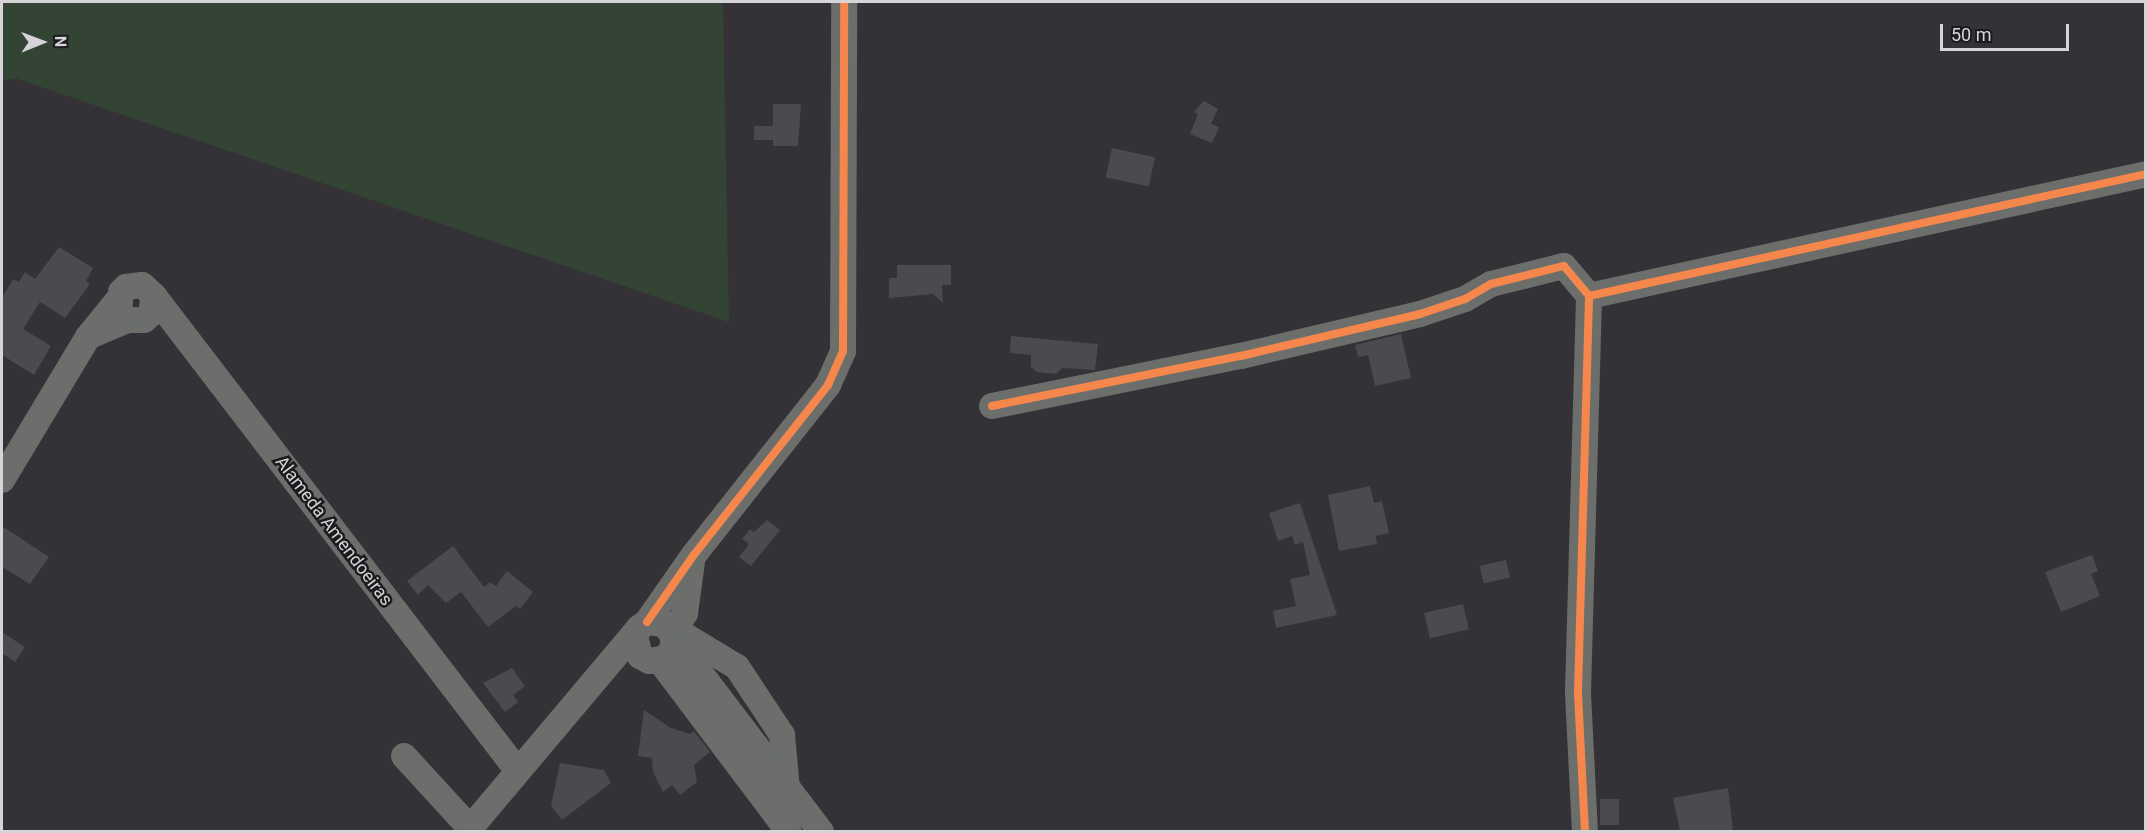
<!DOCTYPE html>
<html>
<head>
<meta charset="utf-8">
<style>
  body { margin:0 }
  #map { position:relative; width:2147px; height:833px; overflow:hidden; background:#353237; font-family:Roboto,sans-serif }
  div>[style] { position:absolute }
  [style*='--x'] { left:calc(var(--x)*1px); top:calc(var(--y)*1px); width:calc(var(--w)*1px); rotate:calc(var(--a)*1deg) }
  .green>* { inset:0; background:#334334 }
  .building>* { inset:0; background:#4c4a4e; transform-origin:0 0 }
  .minor>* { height:26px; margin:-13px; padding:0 13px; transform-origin:13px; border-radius:13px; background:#6b6e6b }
  .cycleway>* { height:8px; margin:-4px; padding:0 4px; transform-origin:4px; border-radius:4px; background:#f5874c }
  span { translate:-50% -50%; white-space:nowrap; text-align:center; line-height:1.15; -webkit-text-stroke:5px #1c1a1d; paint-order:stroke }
  .street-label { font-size:18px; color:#d7d4d9 }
  .frame { position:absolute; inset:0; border:3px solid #d7d4d9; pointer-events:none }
  .north { position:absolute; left:12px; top:12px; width:60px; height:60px; -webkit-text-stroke:4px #1c1a1d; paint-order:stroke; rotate:89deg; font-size:16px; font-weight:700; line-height:24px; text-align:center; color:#d7d4d9 }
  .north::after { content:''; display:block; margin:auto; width:21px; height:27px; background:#d7d4d9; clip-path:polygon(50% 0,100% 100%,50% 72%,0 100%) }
  .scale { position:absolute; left:1940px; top:24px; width:129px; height:27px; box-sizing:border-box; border:3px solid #d7d4d9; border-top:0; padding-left:8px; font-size:18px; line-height:21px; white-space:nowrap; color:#d7d4d9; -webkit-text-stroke:4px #1c1a1d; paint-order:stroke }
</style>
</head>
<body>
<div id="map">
  <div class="green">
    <div style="clip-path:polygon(2px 2px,723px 2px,729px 322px,15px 78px,2px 81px)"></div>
  </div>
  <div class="building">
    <div style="clip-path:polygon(1204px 101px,1218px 109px,1211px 124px,1219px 127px,1212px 143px,1190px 134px,1198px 114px,1194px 112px)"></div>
    <div style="clip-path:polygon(773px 104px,801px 104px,798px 146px,773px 146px,773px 140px,754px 140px,754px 126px,773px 126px)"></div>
    <div style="left:1112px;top:148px;width:44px;height:30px;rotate:12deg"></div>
    <div style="clip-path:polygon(59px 247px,93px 268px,86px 281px,90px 284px,65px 318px,40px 302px,23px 329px,51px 346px,34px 375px,2px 355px,2px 298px,13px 279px,19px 282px,25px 272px,35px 279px)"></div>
    <div style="clip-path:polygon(897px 265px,951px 265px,951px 285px,942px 285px,943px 303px,933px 294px,889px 298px,889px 278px,897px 278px)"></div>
    <div style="clip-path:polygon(1401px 334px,1411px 378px,1375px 386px,1368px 355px,1358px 357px,1355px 345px)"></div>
    <div style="clip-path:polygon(1011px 336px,1098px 344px,1095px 370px,1062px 368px,1056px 374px,1037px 372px,1031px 367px,1031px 355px,1010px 353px)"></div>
    <div style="clip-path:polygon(1370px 486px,1374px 503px,1382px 501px,1389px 533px,1376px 536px,1377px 544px,1339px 551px,1328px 495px)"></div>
    <div style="clip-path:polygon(1300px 503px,1337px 615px,1276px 628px,1273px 611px,1296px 606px,1290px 579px,1310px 575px,1303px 542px,1295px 545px,1292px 536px,1278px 541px,1269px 513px)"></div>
    <div style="clip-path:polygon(767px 520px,780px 530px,751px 566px,739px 557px,749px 544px,742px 539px,750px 529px,754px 532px)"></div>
    <div style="clip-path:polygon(2px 526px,49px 557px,30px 584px,2px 567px)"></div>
    <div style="clip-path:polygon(453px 546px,484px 587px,490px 582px,496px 586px,507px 571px,533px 592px,520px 609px,516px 606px,488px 627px,461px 592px,446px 603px,428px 585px,418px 595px,407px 581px)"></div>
    <div style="clip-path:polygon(2092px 555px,2098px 571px,2091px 574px,2100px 596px,2061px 612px,2045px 572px)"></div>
    <div style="left:1506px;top:560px;width:18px;height:27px;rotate:77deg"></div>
    <div style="left:1463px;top:604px;width:26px;height:40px;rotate:77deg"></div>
    <div style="clip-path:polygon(2px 632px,25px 647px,15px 662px,2px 653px)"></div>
    <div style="clip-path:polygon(512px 668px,525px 686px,513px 695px,518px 702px,505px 712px,483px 683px)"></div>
    <div style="clip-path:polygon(644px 710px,671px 728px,690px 734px,694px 731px,710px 752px,694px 765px,697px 782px,680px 795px,672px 785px,663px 792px,653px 772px,652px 758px,638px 756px)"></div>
    <div style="clip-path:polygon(560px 763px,604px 770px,611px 783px,562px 820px,551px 806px)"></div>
    <div style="clip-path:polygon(1728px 788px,1733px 831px,1680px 831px,1673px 798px)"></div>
    <div style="left:1600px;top:799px;width:19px;height:26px"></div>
  </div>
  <div class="minor">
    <div style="--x:154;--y:296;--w:597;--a:52.55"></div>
    <div style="--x:92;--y:335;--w:39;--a:-23"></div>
    <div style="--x:128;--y:320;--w:16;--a:0"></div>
    <div style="--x:144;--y:320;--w:9;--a:-41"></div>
    <div style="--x:151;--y:314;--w:18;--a:-81"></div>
    <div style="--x:154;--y:296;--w:16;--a:-137"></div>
    <div style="--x:142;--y:285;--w:16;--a:173"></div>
    <div style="--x:126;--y:287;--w:7;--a:135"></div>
    <div style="--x:121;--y:292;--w:19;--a:96"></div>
    <div style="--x:119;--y:311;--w:13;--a:45"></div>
    <div style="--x:992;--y:406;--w:254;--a:-11.4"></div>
    <div style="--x:1241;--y:356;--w:184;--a:-13.2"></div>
    <div style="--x:1420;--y:314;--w:47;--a:-18.4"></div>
    <div style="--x:1465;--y:299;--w:30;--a:-30"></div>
    <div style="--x:1491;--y:284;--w:75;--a:-13.9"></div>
    <div style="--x:1564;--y:266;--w:39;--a:50"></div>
    <div style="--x:2;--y:480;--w:167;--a:-59"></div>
    <div style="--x:88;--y:337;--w:48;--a:-51"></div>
    <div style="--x:647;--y:622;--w:80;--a:-55.1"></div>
    <div style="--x:693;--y:556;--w:218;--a:-51.7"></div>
    <div style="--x:828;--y:385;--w:37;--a:-66"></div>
    <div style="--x:843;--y:351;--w:349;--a:-89.8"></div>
    <div style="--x:672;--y:634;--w:25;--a:-58"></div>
    <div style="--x:685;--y:613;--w:51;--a:-82.2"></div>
    <div style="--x:674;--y:638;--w:13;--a:-4"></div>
    <div style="--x:687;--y:637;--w:58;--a:31"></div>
    <div style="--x:737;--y:667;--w:82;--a:56.5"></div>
    <div style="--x:782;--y:735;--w:54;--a:84.7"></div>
    <div style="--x:787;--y:789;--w:26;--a:119"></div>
    <div style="--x:674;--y:646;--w:35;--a:45"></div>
    <div style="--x:699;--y:671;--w:202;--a:52.8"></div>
    <div style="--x:660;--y:661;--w:214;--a:53"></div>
    <div style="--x:404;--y:756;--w:98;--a:47.5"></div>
    <div style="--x:467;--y:832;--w:267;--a:-49.9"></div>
    <div style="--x:639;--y:628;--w:10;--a:-37"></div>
    <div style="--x:647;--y:622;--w:17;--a:7"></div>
    <div style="--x:664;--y:624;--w:13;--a:51"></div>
    <div style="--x:672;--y:634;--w:12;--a:81"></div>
    <div style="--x:674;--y:646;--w:14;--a:124"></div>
    <div style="--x:666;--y:658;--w:17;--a:170"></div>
    <div style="--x:649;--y:661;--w:10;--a:-151"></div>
    <div style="--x:640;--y:656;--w:21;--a:-104"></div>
    <div style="--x:1585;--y:832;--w:140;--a:-92.9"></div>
    <div style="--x:1578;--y:692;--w:396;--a:-88.4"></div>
    <div style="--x:1589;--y:296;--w:570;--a:-12.35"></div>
  </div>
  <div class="cycleway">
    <div style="--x:992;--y:406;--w:254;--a:-11.4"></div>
    <div style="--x:1241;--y:356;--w:184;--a:-13.2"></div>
    <div style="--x:1420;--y:314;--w:47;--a:-18.4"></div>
    <div style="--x:1465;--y:299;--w:30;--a:-30"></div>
    <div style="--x:1491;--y:284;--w:75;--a:-13.9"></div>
    <div style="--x:1564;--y:266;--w:39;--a:50"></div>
    <div style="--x:647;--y:622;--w:80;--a:-55.1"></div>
    <div style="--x:693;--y:556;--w:218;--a:-51.7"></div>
    <div style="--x:828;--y:385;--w:37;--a:-66"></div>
    <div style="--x:843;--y:351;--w:349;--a:-89.8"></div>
    <div style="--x:1585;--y:832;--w:140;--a:-92.9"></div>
    <div style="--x:1578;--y:692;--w:396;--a:-88.4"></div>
    <div style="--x:1589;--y:296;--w:570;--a:-12.35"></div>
  </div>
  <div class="street-label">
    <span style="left:334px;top:531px;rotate:53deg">Alameda Amendoeiras</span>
  </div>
  <div class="frame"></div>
  <div class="north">N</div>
  <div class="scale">50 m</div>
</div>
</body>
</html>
